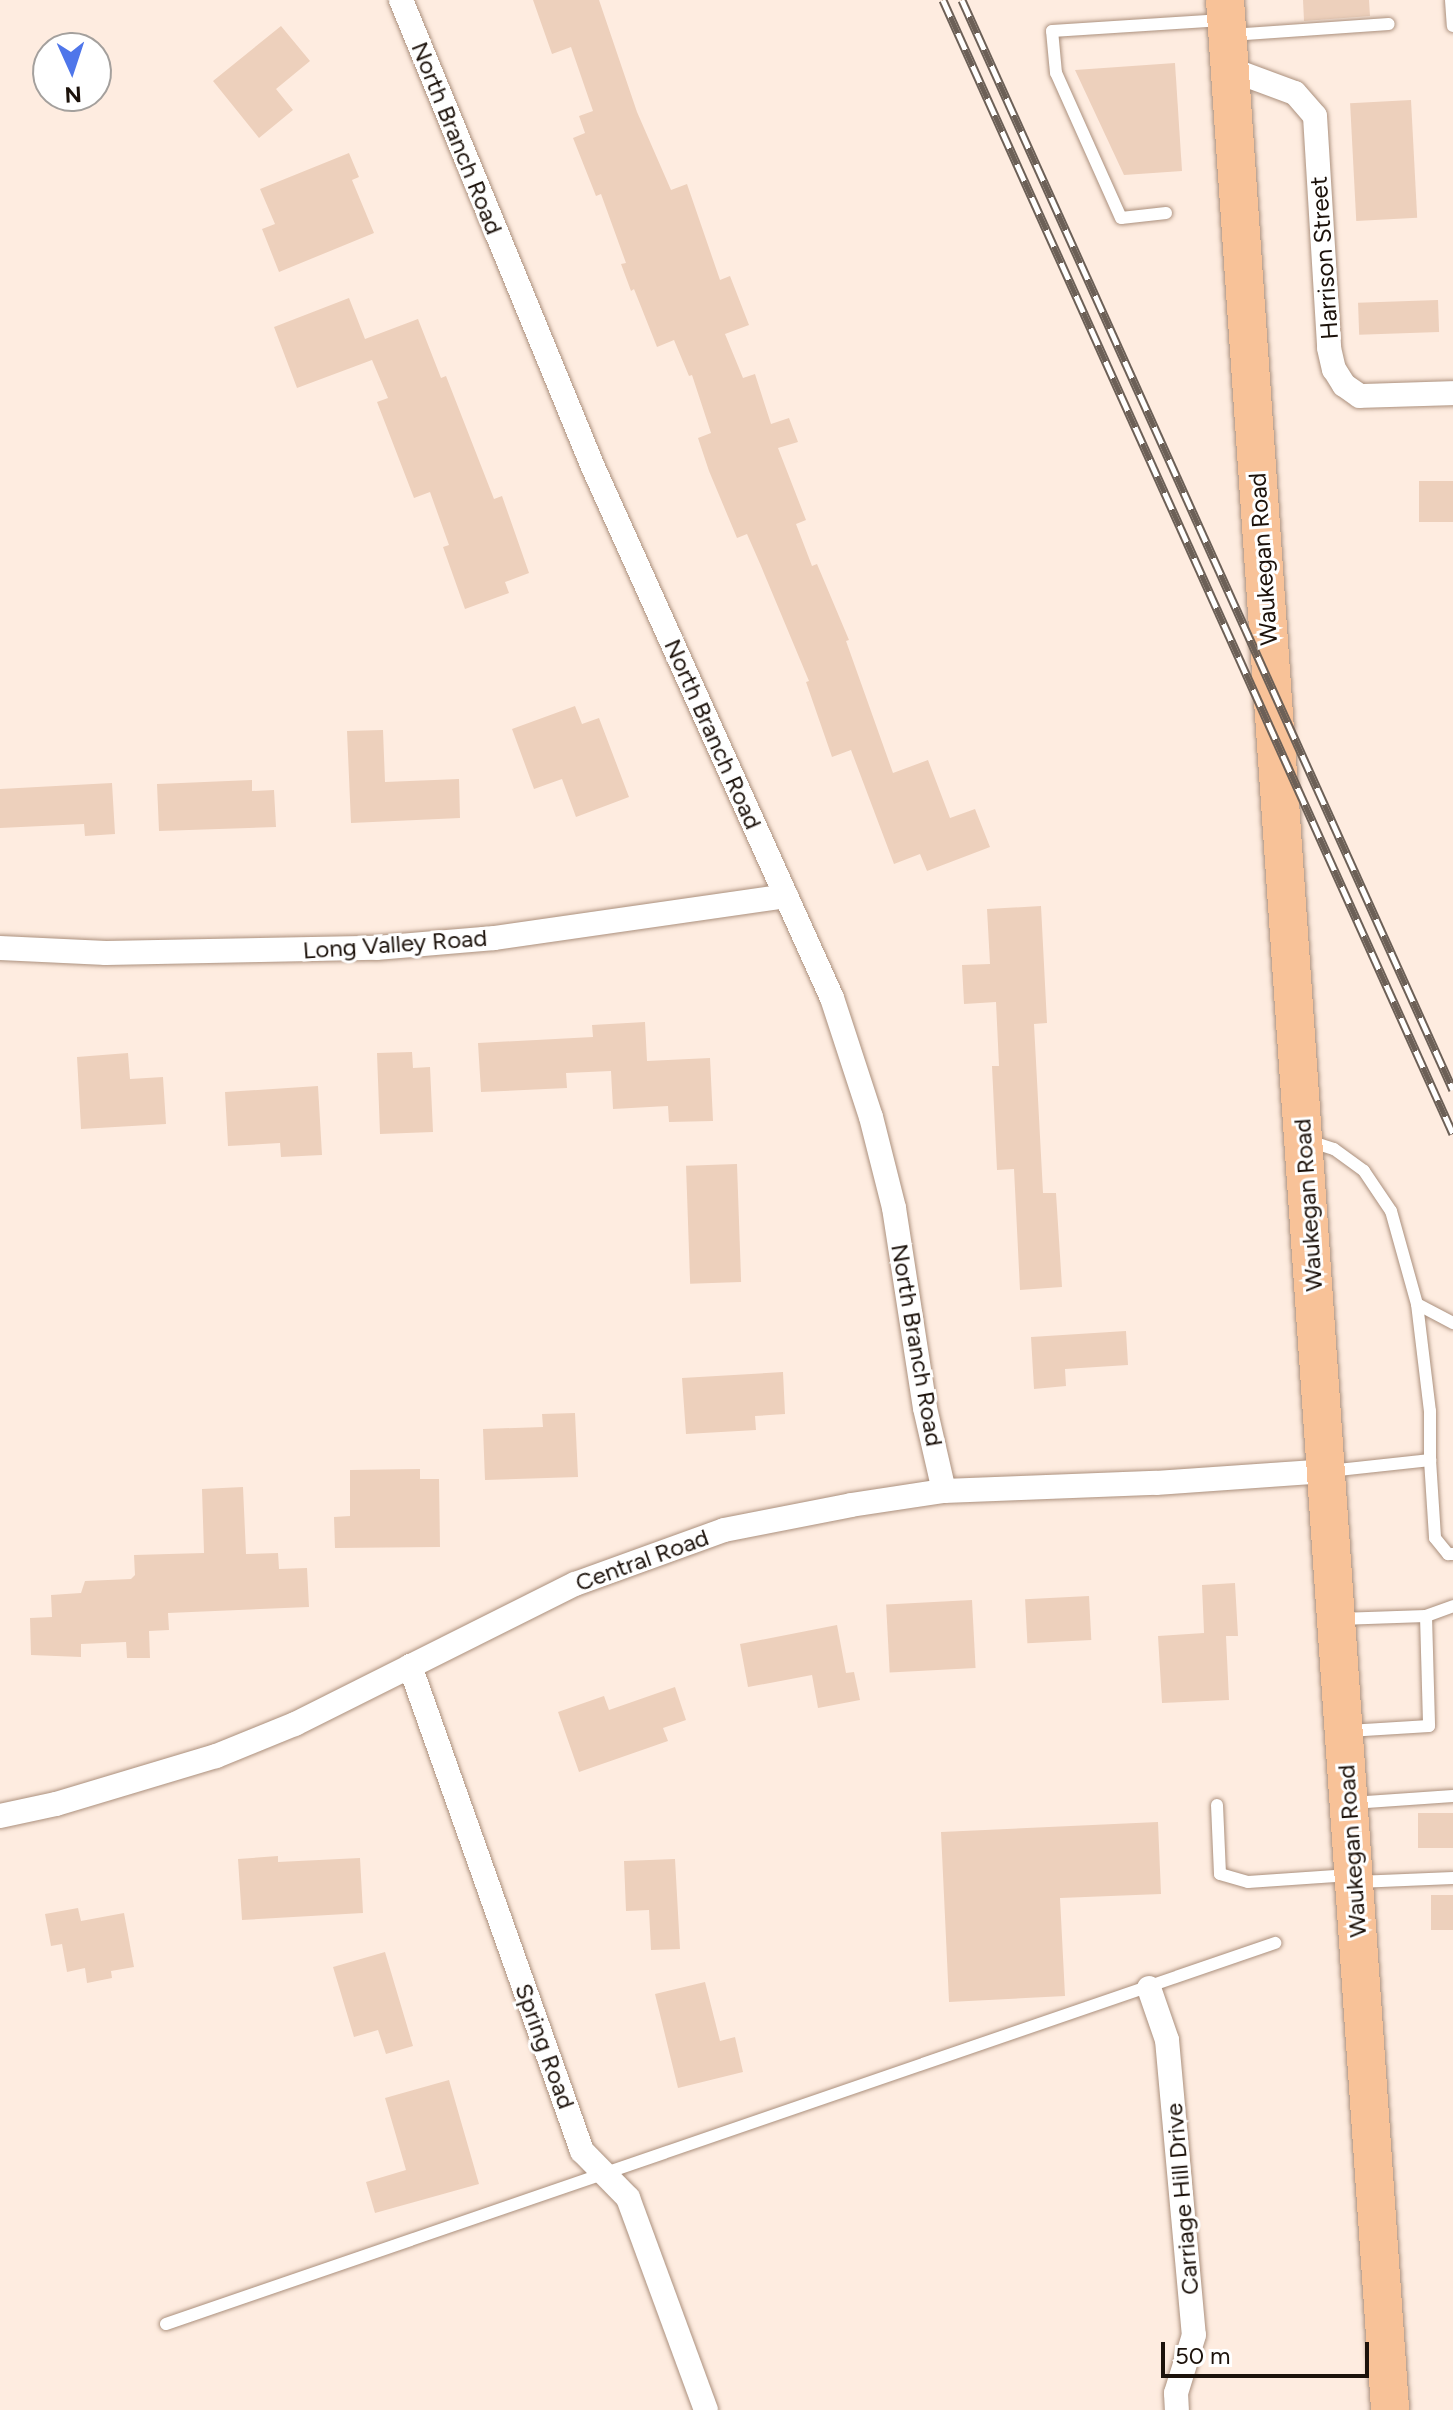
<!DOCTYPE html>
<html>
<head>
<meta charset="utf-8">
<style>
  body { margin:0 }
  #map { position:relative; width:1453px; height:2410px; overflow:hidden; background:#feece0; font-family:Figtree,sans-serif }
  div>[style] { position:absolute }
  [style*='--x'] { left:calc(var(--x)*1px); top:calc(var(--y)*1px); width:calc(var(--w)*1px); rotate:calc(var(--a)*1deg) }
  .building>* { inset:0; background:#edd0bc; transform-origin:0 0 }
  .roads { filter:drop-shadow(0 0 2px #ab907d) drop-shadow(0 0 2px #ab907d) }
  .lane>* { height:12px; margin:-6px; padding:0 6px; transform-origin:6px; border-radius:6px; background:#fff }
  .street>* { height:24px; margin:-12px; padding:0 12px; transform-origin:12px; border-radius:12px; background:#fff }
  .primary>* { height:38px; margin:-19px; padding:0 19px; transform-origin:19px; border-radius:19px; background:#f8c298 }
  .rail>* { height:9px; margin-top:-4.5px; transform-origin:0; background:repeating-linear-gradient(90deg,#fff 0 18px,#6c6057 0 36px); box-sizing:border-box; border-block:2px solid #6c6057 }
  span { translate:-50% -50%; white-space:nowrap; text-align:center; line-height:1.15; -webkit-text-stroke:6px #fff; paint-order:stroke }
  .street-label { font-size:24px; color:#1c120b }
  .north { position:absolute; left:32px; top:32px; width:80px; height:80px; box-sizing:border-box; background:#fff; border:2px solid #a4a09d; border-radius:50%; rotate:177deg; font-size:22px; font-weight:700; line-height:32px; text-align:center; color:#1c120b }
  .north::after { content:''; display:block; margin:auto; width:28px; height:36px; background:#4f76ea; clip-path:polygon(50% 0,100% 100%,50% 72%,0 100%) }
  .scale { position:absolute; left:1161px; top:2342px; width:208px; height:36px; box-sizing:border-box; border:4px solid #1c120b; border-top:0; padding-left:10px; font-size:24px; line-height:28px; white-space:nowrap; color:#1c120b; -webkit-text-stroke:6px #fff; paint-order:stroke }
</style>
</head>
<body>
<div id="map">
  <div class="building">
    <div style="clip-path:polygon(533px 0,599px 0,637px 112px,671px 190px,687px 184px,720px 280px,730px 276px,749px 325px,725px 334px,743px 378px,755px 374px,771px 424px,789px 418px,798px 442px,778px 448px,806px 520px,796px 524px,812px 566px,817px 564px,849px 640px,846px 641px,893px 773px,928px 760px,950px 818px,975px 809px,990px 847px,927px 871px,920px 854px,894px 864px,851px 750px,832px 757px,806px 682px,809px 681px,761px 566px,747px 534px,737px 538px,709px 471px,698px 438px,711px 433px,692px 375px,689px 376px,674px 340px,657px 347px,634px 289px,631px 291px,621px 264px,626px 263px,601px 194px,596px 196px,573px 138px,585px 133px,579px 116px,593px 111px,571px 47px,552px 54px)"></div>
    <div style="clip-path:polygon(1303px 0,1369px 0,1370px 16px,1304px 21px)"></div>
    <div style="clip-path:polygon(281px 26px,310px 61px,276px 89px,293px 110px,259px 138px,213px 81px)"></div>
    <div style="clip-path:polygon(1175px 63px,1182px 171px,1124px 175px,1075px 70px)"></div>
    <div style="left:1411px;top:100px;width:118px;height:61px;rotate:87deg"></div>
    <div style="clip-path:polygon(349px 153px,359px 177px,352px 180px,374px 233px,279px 272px,262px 229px,275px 224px,260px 189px)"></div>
    <div style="clip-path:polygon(349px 298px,365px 339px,418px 319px,441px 378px,446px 376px,494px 499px,502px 496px,529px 573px,505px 582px,509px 593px,465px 609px,443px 547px,449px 545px,430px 492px,414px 498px,377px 402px,388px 398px,372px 360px,297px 388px,274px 327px)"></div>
    <div style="left:1438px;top:300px;width:32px;height:80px;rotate:88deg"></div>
    <div style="left:1453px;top:481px;width:41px;height:34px;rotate:90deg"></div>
    <div style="clip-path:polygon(575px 706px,582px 724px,599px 718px,629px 797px,576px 817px,562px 779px,534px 789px,512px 729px)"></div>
    <div style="clip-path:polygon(383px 730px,385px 782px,459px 779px,460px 818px,351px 823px,347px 731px)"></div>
    <div style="clip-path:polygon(252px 780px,252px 791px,274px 790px,276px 827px,159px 831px,157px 784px)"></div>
    <div style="clip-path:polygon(112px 783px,115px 834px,85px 836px,84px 824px,0 828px,0 789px)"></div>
    <div style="clip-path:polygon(1041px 906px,1047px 1023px,1034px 1024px,1043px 1193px,1056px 1193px,1062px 1287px,1020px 1290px,1014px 1169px,997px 1170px,992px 1066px,999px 1066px,996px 1002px,964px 1004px,962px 965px,990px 964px,987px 909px)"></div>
    <div style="clip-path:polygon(645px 1022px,647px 1061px,710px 1058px,713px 1121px,669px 1122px,668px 1106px,613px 1109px,611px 1071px,566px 1073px,567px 1088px,481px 1092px,478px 1043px,593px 1037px,592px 1025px)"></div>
    <div style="clip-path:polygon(412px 1052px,413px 1068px,430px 1067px,433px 1132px,380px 1134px,377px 1053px)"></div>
    <div style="clip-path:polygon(128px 1053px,130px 1079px,163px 1077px,166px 1124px,81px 1129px,77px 1057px)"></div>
    <div style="clip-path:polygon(318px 1086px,322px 1155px,281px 1157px,280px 1143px,228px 1146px,225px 1092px)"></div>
    <div style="left:737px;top:1164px;width:118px;height:51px;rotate:88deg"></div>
    <div style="clip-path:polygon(1126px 1331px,1128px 1365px,1065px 1369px,1066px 1386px,1034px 1389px,1031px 1337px)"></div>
    <div style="clip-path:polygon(783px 1372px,785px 1414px,755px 1416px,756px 1430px,686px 1434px,682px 1378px)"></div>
    <div style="clip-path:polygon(575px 1413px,578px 1477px,485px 1480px,483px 1429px,543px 1427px,542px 1414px)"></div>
    <div style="clip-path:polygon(420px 1469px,420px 1479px,439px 1479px,440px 1547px,335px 1548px,334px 1517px,350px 1516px,350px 1470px)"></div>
    <div style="clip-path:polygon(243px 1487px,246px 1554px,278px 1553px,279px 1569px,307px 1568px,309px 1607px,168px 1613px,169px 1630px,149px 1631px,150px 1658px,127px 1658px,126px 1642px,81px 1644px,81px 1657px,31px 1655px,30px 1618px,52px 1617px,51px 1595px,81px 1593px,85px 1581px,131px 1579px,135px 1575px,134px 1555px,204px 1553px,202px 1489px)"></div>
    <div style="clip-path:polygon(1235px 1583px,1238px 1636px,1226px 1636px,1229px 1700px,1162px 1703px,1158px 1636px,1204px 1633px,1202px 1585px)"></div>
    <div style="left:1089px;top:1596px;width:44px;height:64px;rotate:87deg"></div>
    <div style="left:972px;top:1600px;width:68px;height:86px;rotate:87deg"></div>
    <div style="clip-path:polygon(837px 1625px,846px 1673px,854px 1672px,860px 1700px,818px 1708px,812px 1675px,748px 1687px,740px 1644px)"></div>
    <div style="clip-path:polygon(675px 1687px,686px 1720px,663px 1728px,668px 1741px,579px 1772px,558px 1712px,604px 1696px,609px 1710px)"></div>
    <div style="left:1453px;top:1813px;width:35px;height:35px;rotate:90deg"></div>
    <div style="clip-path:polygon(1158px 1822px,1161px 1894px,1060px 1898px,1065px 1996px,949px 2002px,941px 1832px)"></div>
    <div style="clip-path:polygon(278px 1856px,278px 1862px,360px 1858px,363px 1913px,242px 1920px,238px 1859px)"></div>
    <div style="clip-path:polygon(675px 1859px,680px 1949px,651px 1950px,649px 1910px,626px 1911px,624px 1861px)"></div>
    <div style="left:1453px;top:1895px;width:35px;height:22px;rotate:90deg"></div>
    <div style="clip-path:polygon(78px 1908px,81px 1921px,124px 1913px,134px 1967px,111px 1971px,112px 1978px,87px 1983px,85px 1968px,67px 1972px,62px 1944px,51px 1946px,45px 1914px)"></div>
    <div style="clip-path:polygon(385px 1952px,413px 2046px,386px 2054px,378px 2030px,354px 2037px,333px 1967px)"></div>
    <div style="clip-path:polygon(705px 1982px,720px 2041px,735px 2037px,743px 2072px,678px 2088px,655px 1994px)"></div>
    <div style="clip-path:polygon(449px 2080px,479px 2184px,375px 2213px,366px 2182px,406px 2170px,385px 2098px)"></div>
  </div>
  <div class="roads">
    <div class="lane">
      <div style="--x:1451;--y:0;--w:26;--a:86"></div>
      <div style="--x:1231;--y:35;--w:158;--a:-4"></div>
      <div style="--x:1166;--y:213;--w:45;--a:173.7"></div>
      <div style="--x:1121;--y:218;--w:159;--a:-114.1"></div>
      <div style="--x:1056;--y:73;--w:42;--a:-95.4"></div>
      <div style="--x:1052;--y:31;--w:171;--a:-3.7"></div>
      <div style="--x:1309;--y:1141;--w:26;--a:18"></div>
      <div style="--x:1334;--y:1149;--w:37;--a:36"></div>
      <div style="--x:1364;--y:1171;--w:48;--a:56"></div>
      <div style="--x:1391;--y:1211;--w:97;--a:74.4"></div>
      <div style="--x:1417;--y:1304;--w:108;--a:83.1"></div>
      <div style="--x:1430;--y:1411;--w:49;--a:90"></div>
      <div style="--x:1417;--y:1304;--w:41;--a:27.8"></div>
      <div style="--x:1329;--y:1471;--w:102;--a:-6.2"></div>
      <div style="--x:1430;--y:1460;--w:78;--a:86.3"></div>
      <div style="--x:1435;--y:1538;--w:21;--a:51"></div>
      <div style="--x:1448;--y:1554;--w:5;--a:0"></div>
      <div style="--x:1426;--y:1616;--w:29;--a:-20"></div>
      <div style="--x:1339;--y:1619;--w:87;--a:-2"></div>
      <div style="--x:1426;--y:1616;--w:110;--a:88.4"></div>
      <div style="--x:1429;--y:1726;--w:81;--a:176.5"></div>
      <div style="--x:1352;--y:1803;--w:101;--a:-4"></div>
      <div style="--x:1217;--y:1805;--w:69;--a:87.5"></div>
      <div style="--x:1220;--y:1874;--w:29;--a:16"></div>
      <div style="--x:1248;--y:1882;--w:102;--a:-3.9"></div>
      <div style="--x:1357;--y:1882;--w:96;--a:-2.4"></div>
      <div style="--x:166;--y:2324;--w:1173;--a:-18.96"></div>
    </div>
    <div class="street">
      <div style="--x:401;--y:0;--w:505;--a:67.65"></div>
      <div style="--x:593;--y:467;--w:582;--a:65.77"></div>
      <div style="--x:832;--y:998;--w:125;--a:71.9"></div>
      <div style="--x:871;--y:1117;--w:94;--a:75.8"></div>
      <div style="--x:894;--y:1208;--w:202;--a:81.2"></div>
      <div style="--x:925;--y:1408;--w:85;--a:77.1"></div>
      <div style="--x:1230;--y:69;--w:69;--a:20.3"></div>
      <div style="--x:1295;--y:93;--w:30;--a:49"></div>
      <div style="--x:1315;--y:116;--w:232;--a:86.5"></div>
      <div style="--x:1329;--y:348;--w:22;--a:77"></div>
      <div style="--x:1334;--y:369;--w:19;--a:58"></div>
      <div style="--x:1344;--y:385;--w:19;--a:35"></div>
      <div style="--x:1360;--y:396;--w:93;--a:-1.8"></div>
      <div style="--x:0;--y:948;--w:106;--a:2.7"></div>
      <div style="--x:106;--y:953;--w:270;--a:-1.1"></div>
      <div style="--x:376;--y:948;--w:119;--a:-4.8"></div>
      <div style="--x:495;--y:938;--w:294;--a:-8.2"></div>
      <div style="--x:410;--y:1666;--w:515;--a:70.47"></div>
      <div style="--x:582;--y:2151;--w:66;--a:45.6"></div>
      <div style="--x:628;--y:2198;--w:226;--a:69.8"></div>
      <div style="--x:0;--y:1816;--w:57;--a:-12.1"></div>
      <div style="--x:56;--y:1804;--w:167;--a:-16.7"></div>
      <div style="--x:216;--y:1756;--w:85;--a:-22.1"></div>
      <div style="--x:295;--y:1724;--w:313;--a:-26.6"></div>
      <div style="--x:575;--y:1584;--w:158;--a:-19.9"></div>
      <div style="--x:724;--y:1530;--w:129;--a:-11.1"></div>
      <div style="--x:851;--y:1505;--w:94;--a:-8.6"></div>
      <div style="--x:944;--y:1491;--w:212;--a:-2.2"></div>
      <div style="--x:1156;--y:1483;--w:170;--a:-4"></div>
      <div style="--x:1149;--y:1988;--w:55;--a:70.9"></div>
      <div style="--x:1167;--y:2040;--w:296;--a:84.8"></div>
      <div style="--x:1194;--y:2335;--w:61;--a:107.2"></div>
      <div style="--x:1176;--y:2393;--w:17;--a:87"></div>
    </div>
    <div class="primary">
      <div style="--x:1225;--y:0;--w:2416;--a:86.08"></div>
    </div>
  </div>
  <div class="rail">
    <div style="--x:943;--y:0;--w:1243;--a:65.78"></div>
    <div style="--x:962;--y:0;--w:1195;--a:65.75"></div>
  </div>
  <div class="street-label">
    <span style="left:457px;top:138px;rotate:68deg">North Branch Road</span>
    <span style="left:1324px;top:258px;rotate:-94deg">Harrison Street</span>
    <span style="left:1263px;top:559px;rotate:-94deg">Waukegan Road</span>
    <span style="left:713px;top:734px;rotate:66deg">North Branch Road</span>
    <span style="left:395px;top:944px;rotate:-4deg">Long Valley Road</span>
    <span style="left:1308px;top:1205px;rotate:-94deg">Waukegan Road</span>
    <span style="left:917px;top:1345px;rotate:80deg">North Branch Road</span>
    <span style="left:642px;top:1560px;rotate:-20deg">Central Road</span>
    <span style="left:1352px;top:1851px;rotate:-94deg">Waukegan Road</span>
    <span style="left:545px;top:2046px;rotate:70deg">Spring Road</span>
    <span style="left:1182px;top:2199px;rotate:-95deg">Carriage Hill Drive</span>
  </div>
  <div class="north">N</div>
  <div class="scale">50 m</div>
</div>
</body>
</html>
